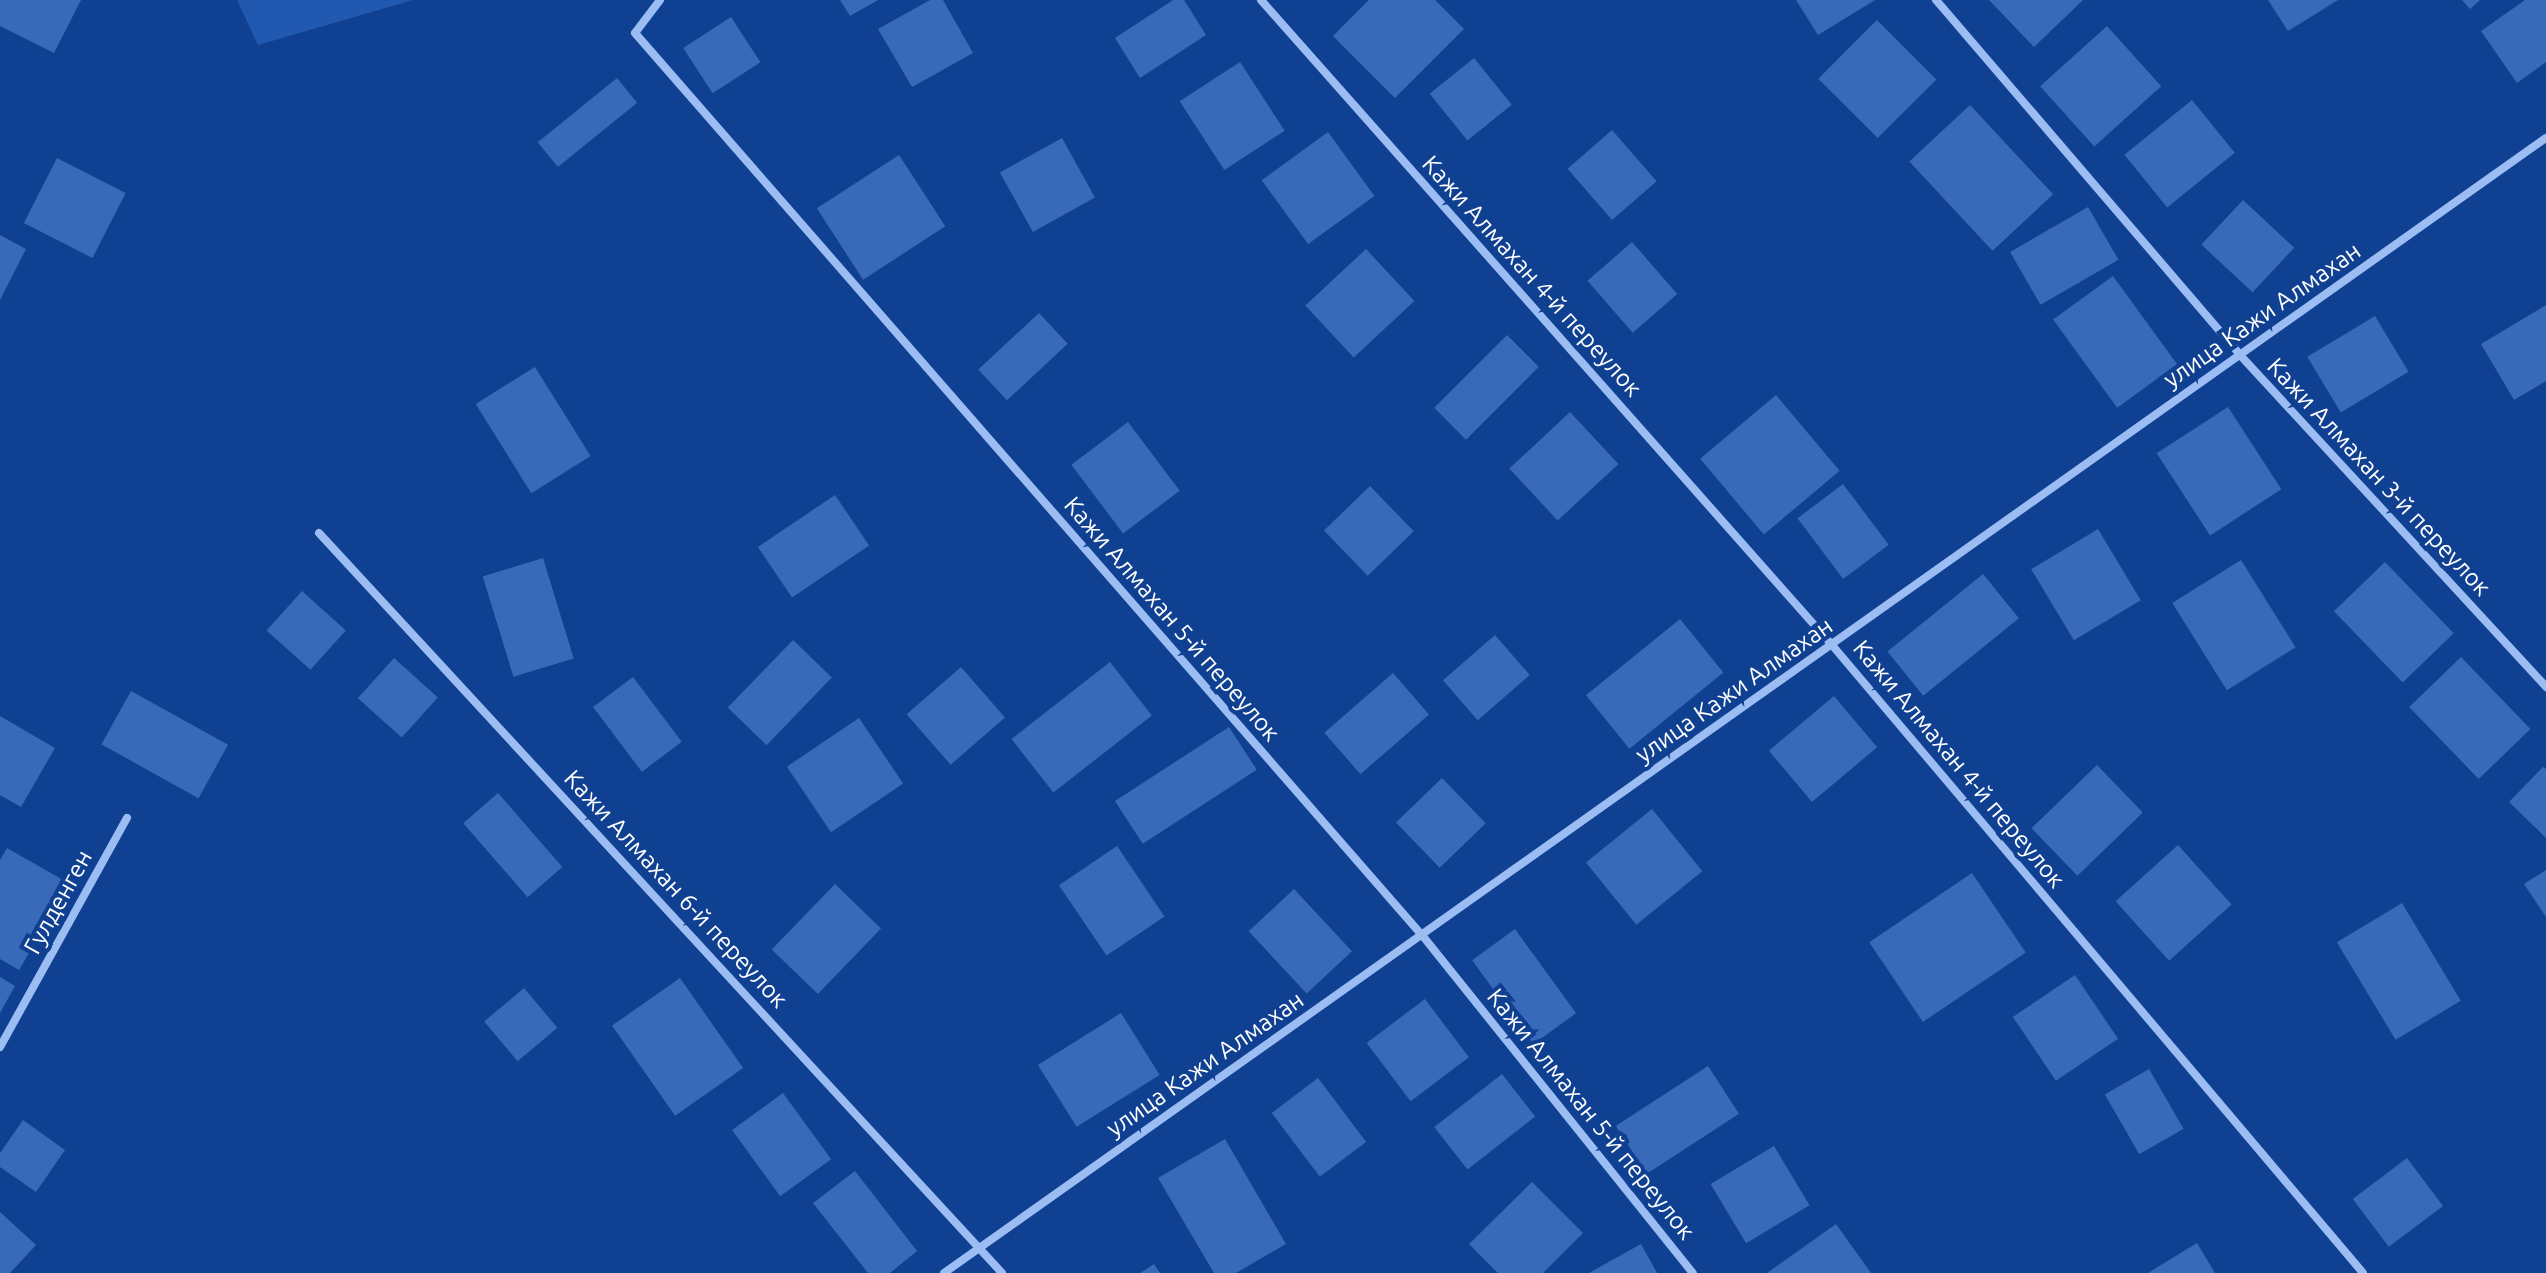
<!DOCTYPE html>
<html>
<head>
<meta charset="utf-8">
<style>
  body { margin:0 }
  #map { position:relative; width:2546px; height:1273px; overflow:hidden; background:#104091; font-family:Ubuntu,sans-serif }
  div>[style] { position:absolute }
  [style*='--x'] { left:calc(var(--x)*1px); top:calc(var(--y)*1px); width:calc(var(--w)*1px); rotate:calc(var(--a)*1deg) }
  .green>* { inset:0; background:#2259b0 }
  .building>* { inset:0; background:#396aba; transform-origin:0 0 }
  .street>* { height:8px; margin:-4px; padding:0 4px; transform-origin:4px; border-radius:4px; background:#9bbdf3 }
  span { translate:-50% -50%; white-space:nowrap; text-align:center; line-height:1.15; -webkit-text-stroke:8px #104091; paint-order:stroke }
  .street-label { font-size:24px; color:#fff }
</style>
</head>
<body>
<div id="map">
  <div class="green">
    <div style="clip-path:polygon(237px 0,413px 0,258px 45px)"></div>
  </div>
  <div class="building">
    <div style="clip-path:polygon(0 0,81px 0,54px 53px,0 26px)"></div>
    <div style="clip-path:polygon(840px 0,878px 0,850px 16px)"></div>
    <div style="clip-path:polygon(930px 0,943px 0,973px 53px,912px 87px,878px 29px)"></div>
    <div style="clip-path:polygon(1173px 0,1184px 0,1206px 35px,1140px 78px,1115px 38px)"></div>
    <div style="clip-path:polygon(1369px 0,1435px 0,1464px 29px,1395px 98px,1333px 36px)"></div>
    <div style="clip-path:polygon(1796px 0,1875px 0,1818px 35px)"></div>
    <div style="clip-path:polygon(1989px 0,2083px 0,2034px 47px)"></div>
    <div style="clip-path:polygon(2268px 0,2338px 0,2288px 31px)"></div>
    <div style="clip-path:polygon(2462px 0,2480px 0,2470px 9px)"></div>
    <div style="clip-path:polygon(2525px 0,2546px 0,2546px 62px,2517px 83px,2481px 31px)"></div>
    <div style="left:731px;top:17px;width:54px;height:57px;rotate:57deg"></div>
    <div style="left:1877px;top:20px;width:84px;height:83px;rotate:45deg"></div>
    <div style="left:2107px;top:26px;width:81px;height:90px;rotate:48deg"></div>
    <div style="left:1474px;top:58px;width:60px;height:57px;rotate:51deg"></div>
    <div style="left:1240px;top:62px;width:82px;height:72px;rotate:57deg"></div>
    <div style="left:617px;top:78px;width:32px;height:102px;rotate:51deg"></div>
    <div style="left:2192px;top:100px;width:68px;height:87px;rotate:51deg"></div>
    <div style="left:1970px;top:105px;width:122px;height:83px;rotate:47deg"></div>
    <div style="left:1612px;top:130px;width:68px;height:59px;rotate:49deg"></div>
    <div style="left:1328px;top:132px;width:79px;height:82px;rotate:54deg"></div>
    <div style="left:1062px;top:138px;width:68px;height:71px;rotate:61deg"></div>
    <div style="left:899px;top:155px;width:85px;height:98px;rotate:57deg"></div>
    <div style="left:57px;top:158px;width:77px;height:73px;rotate:27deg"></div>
    <div style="left:2243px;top:200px;width:70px;height:61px;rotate:43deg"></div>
    <div style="left:2088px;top:207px;width:61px;height:90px;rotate:60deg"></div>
    <div style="clip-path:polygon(0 235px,26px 249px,0 300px)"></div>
    <div style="left:1632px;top:242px;width:69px;height:59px;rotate:49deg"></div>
    <div style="left:1366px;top:249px;width:71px;height:83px;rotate:47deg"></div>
    <div style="left:2113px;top:276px;width:109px;height:74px;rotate:54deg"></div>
    <div style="clip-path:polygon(2546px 305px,2546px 381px,2514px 400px,2481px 344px)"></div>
    <div style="left:1039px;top:313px;width:42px;height:83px;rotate:47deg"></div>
    <div style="left:2375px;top:316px;width:65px;height:79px;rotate:59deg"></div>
    <div style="left:1507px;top:335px;width:45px;height:103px;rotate:45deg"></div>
    <div style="left:535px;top:367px;width:105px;height:70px;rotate:58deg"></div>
    <div style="left:1776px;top:395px;width:99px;height:99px;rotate:50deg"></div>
    <div style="left:2228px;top:407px;width:98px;height:85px;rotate:57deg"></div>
    <div style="left:1570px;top:412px;width:71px;height:83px;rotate:47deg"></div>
    <div style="left:1128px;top:422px;width:86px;height:71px;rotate:53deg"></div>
    <div style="left:1843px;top:484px;width:76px;height:57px;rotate:53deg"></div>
    <div style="left:1370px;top:486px;width:63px;height:64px;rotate:46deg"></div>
    <div style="left:835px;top:495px;width:61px;height:93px;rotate:56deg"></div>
    <div style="left:2098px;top:529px;width:83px;height:78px;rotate:59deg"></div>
    <div style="left:543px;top:558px;width:105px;height:63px;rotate:73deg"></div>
    <div style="left:2241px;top:560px;width:103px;height:81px;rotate:58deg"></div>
    <div style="left:2385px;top:562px;width:99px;height:71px;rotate:46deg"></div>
    <div style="left:1983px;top:574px;width:57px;height:123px;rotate:51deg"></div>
    <div style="left:302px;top:591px;width:59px;height:53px;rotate:42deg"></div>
    <div style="left:1680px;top:619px;width:69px;height:121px;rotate:51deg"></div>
    <div style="left:1495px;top:635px;width:53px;height:69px;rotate:49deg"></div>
    <div style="left:793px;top:640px;width:54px;height:94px;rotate:44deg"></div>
    <div style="left:2461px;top:657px;width:100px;height:72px;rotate:46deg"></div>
    <div style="left:394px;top:658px;width:59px;height:54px;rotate:42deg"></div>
    <div style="left:1110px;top:662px;width:68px;height:125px;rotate:52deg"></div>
    <div style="left:961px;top:667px;width:67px;height:72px;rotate:49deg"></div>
    <div style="left:1393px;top:673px;width:55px;height:91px;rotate:49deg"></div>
    <div style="left:633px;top:677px;width:81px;height:50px;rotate:53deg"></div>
    <div style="left:131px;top:691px;width:111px;height:61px;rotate:29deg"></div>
    <div style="left:1834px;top:696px;width:67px;height:85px;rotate:50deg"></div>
    <div style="clip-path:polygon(0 716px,55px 748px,21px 807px,0 795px)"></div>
    <div style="left:859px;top:718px;width:79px;height:87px;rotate:56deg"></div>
    <div style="left:1229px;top:727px;width:51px;height:136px;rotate:57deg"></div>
    <div style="left:2097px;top:765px;width:66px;height:91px;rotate:46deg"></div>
    <div style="clip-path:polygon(2543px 767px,2546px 769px,2546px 838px,2509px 802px)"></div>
    <div style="left:1442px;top:778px;width:63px;height:64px;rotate:46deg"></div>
    <div style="left:498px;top:793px;width:98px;height:46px;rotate:49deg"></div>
    <div style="left:1652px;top:809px;width:80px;height:85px;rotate:51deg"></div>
    <div style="left:2178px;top:845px;width:80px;height:84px;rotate:48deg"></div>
    <div style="left:1117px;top:846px;width:85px;height:70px;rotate:56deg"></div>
    <div style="clip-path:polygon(7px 848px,70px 884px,19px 970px,0 959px,0 860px)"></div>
    <div style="clip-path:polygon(2546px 870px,2546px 917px,2524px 884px)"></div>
    <div style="left:1972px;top:873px;width:96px;height:124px;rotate:56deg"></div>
    <div style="left:835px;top:884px;width:64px;height:91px;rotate:44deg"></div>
    <div style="left:1294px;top:889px;width:85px;height:62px;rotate:47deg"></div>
    <div style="left:2402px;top:903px;width:114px;height:76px;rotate:59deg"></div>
    <div style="left:1515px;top:929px;width:104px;height:53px;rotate:54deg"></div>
    <div style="left:2075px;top:975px;width:77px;height:75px;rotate:56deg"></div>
    <div style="clip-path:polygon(0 977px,15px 986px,0 1013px)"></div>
    <div style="left:680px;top:978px;width:110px;height:83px;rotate:55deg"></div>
    <div style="left:524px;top:988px;width:52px;height:52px;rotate:50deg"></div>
    <div style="left:1425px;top:999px;width:73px;height:73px;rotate:53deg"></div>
    <div style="left:1121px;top:1013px;width:73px;height:98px;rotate:58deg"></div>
    <div style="left:1708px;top:1066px;width:57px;height:110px;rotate:57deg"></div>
    <div style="left:2149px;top:1069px;width:69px;height:51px;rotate:60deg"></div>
    <div style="left:1502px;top:1074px;width:54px;height:86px;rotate:52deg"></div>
    <div style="left:1318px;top:1078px;width:80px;height:58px;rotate:53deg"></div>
    <div style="left:783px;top:1093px;width:82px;height:63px;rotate:54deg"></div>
    <div style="clip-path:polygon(23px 1120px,65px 1150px,36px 1192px,0 1167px,0 1153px)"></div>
    <div style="clip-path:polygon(1225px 1139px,1286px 1244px,1236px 1273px,1214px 1273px,1158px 1178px)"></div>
    <div style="left:1774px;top:1146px;width:69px;height:74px;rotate:59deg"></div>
    <div style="left:2407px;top:1158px;width:60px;height:68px;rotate:53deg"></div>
    <div style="clip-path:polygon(855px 1171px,917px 1251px,890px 1273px,868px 1273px,813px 1203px)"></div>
    <div style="clip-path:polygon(1532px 1182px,1583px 1233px,1543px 1273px,1498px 1273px,1469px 1244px)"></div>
    <div style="clip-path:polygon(0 1212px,36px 1245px,10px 1273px,0 1273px)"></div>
    <div style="clip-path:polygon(1836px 1224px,1871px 1273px,1767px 1273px)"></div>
    <div style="clip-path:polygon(2197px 1243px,2215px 1273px,2148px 1273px)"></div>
    <div style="clip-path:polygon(1641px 1244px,1657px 1273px,1589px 1273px)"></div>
    <div style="clip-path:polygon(1154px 1264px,1160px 1273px,1140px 1273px)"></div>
  </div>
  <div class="street">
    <div style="--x:660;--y:0;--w:41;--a:127.1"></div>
    <div style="--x:635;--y:33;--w:1197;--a:48.9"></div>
    <div style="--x:1422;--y:935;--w:433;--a:51.3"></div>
    <div style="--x:1261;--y:0;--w:861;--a:48.48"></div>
    <div style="--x:1832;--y:645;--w:822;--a:49.78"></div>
    <div style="--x:1936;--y:0;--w:467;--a:49.4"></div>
    <div style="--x:2240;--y:355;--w:452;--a:47.3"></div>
    <div style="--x:319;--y:533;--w:1007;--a:47.29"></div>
    <div style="--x:0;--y:1047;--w:262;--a:-61"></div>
    <div style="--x:944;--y:1273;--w:1963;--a:-35.32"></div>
  </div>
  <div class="street-label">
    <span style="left:1532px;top:276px;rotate:48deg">Кажи Алмахан 4-й переулок</span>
    <span style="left:2262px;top:315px;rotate:-35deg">улица Кажи Алмахан</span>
    <span style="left:2379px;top:477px;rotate:47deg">Кажи Алмахан 3-й переулок</span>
    <span style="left:1172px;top:619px;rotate:49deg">Кажи Алмахан 5-й переулок</span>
    <span style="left:1734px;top:690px;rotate:-35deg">улица Кажи Алмахан</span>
    <span style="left:1959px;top:764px;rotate:50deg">Кажи Алмахан 4-й переулок</span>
    <span style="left:676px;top:889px;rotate:47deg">Кажи Алмахан 6-й переулок</span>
    <span style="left:58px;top:902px;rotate:-61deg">Гулденген</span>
    <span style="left:1205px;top:1064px;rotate:-35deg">улица Кажи Алмахан</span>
    <span style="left:1591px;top:1114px;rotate:51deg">Кажи Алмахан 5-й переулок</span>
  </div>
</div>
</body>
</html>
